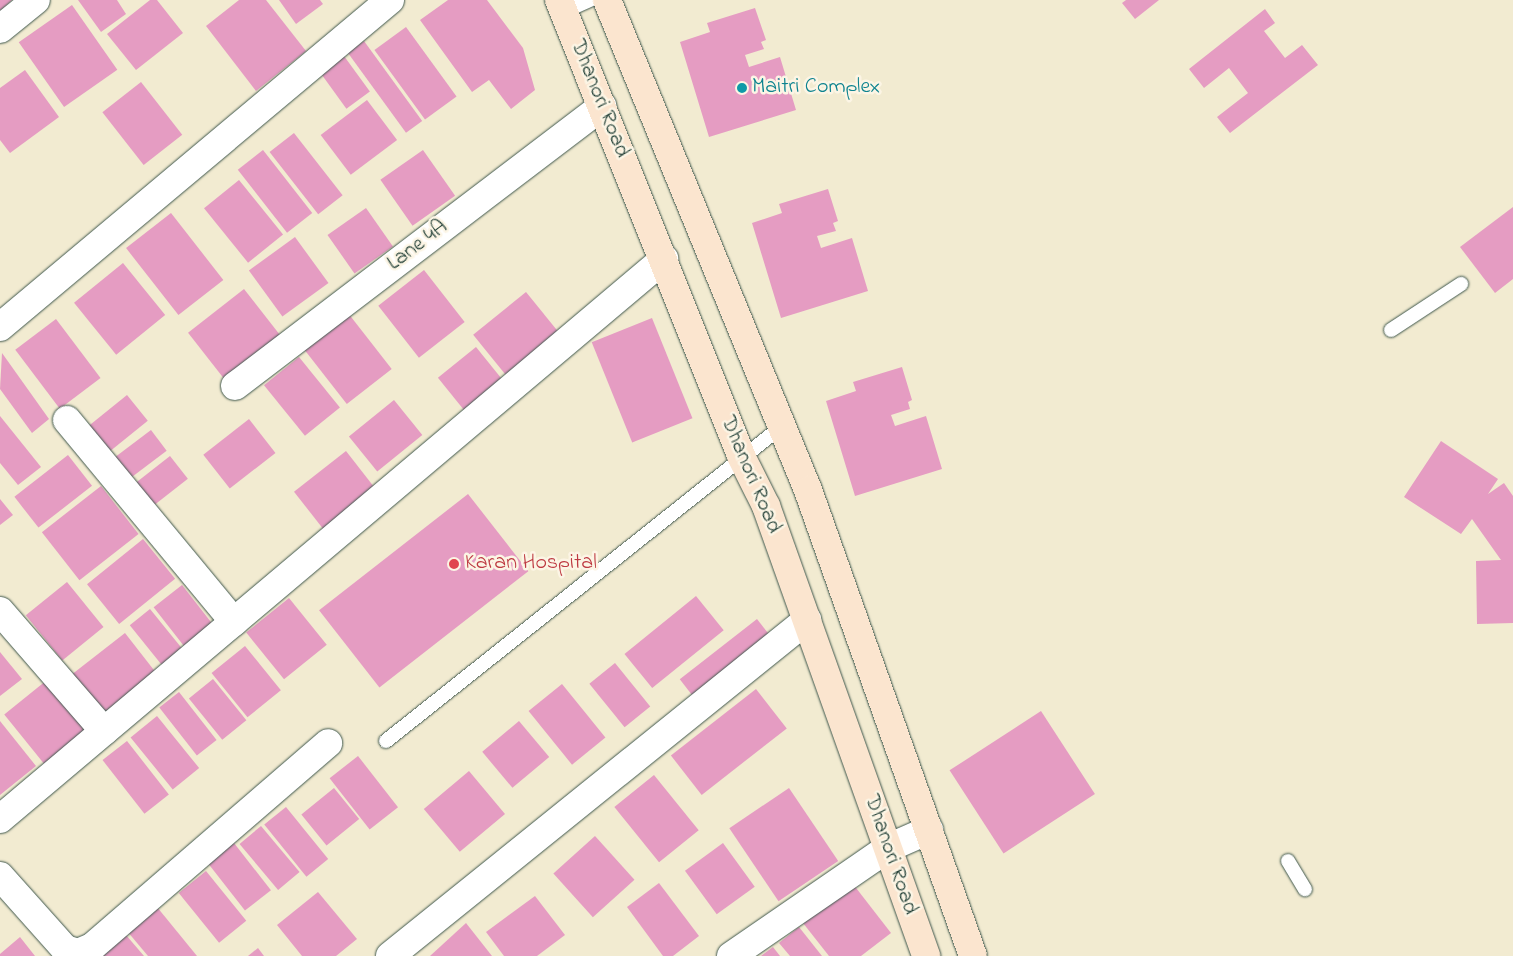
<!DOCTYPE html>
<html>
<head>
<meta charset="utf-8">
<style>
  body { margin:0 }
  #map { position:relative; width:1513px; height:956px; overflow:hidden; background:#f2ebd1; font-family:"Indie Flower",sans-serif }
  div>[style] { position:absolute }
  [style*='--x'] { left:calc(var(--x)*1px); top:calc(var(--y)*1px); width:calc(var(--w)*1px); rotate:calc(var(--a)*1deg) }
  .building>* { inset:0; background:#e59cc2; transform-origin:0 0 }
  .roads { filter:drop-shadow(0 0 1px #3f574c) drop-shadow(0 0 1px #3f574c) }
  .lane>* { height:14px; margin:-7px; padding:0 7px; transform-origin:7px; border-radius:7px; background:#fff }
  .street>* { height:28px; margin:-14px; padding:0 14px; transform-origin:14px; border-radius:14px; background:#fff }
  .secondary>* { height:28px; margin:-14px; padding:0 14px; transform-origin:14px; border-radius:14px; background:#fbe5cf }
  .dots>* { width:14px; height:14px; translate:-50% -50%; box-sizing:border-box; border:2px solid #fcf5e5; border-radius:50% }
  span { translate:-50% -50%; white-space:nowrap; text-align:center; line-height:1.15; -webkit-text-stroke:5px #fcf5e5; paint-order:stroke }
  .culture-label { font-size:22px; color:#0d838f }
  .left { translate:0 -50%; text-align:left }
  .street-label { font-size:22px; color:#1f3d34 }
  .health-label { font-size:22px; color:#be3a42 }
</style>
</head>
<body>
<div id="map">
  <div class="building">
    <div style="clip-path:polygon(0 0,12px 0,0 11px)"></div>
    <div style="clip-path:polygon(78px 0,117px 0,126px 14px,101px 32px)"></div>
    <div style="clip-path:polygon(150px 0,157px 0,183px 33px,136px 70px,107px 34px)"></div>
    <div style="clip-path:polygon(239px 0,266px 0,306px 51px,256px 91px,206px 26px)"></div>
    <div style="clip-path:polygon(279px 0,320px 0,323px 4px,296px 24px)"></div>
    <div style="clip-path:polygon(448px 0,487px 0,523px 48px,535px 90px,511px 109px,489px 80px,472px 92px,420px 20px)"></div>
    <div style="clip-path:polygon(1126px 0,1159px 0,1135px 19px,1122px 3px)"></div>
    <div style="left:72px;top:5px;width:79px;height:65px;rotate:55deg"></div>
    <div style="clip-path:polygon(755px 8px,766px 40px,761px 42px,764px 49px,745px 55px,749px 67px,780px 57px,796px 110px,709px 137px,680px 42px,710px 32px,707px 23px)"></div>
    <div style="clip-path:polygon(1265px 9px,1275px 23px,1264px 31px,1285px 58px,1302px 45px,1318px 65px,1230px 133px,1217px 117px,1248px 93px,1229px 68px,1204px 88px,1189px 69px)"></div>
    <div style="left:406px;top:27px;width:86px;height:39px;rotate:54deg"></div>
    <div style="left:364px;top:41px;width:99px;height:20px;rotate:54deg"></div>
    <div style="left:344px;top:56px;width:44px;height:29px;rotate:54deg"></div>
    <div style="clip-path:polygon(25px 70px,59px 117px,10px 153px,0 140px,0 88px)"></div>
    <div style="left:141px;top:82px;width:67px;height:49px;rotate:52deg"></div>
    <div style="left:367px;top:100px;width:50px;height:58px;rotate:53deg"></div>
    <div style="left:294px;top:133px;width:79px;height:31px;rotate:52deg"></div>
    <div style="left:263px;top:150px;width:80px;height:32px;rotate:52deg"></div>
    <div style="left:423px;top:150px;width:56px;height:52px;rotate:55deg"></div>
    <div style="left:239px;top:180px;width:70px;height:45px;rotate:51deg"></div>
    <div style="clip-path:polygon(828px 189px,838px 221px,833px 223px,836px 231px,817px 236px,821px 248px,852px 238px,868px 291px,781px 318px,752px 223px,782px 213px,779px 204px)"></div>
    <div style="clip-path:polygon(1513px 207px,1513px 279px,1495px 293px,1460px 247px)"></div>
    <div style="left:366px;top:208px;width:47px;height:47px;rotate:55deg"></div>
    <div style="left:171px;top:213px;width:85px;height:57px;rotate:52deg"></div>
    <div style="left:295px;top:237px;width:57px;height:57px;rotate:54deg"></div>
    <div style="left:123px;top:263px;width:67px;height:63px;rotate:51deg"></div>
    <div style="left:424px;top:270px;width:66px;height:58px;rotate:52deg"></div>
    <div style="left:244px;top:289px;width:68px;height:71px;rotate:52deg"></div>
    <div style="left:526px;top:292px;width:58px;height:68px;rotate:51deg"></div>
    <div style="left:348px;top:313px;width:71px;height:57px;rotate:52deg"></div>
    <div style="left:652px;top:318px;width:108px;height:65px;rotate:68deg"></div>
    <div style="left:56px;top:319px;width:74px;height:51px;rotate:53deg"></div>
    <div style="left:476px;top:347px;width:43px;height:49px;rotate:51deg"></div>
    <div style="clip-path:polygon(2px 353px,49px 419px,32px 433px,0 389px)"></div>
    <div style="left:299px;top:357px;width:65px;height:45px;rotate:51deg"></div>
    <div style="clip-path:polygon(902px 367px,912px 400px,908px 402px,910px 409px,891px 415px,895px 426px,926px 416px,942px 469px,855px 496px,826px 401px,856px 391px,853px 382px)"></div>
    <div style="left:127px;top:395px;width:33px;height:53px;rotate:51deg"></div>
    <div style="left:394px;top:400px;width:45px;height:58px;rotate:51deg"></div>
    <div style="clip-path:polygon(0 416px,41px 467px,18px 485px,0 463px)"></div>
    <div style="left:249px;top:419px;width:43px;height:58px;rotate:52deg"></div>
    <div style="left:151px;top:430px;width:26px;height:51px;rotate:53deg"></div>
    <div style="clip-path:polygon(1441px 441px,1498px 479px,1488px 494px,1504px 483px,1513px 496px,1513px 623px,1477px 624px,1476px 561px,1501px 560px,1472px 519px,1461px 534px,1404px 497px)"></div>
    <div style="left:346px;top:451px;width:50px;height:66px;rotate:52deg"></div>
    <div style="left:68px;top:455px;width:39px;height:68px;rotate:52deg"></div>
    <div style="left:170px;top:456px;width:29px;height:47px;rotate:52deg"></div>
    <div style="left:101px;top:486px;width:61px;height:75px;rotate:52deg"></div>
    <div style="left:468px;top:494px;width:98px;height:189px;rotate:52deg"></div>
    <div style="clip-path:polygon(0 499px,13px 515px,0 525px)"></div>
    <div style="left:143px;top:539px;width:51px;height:72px;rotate:51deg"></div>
    <div style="left:67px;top:582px;width:58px;height:53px;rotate:51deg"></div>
    <div style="left:182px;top:585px;width:53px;height:36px;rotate:52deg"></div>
    <div style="left:696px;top:596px;width:44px;height:92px;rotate:51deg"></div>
    <div style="left:289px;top:598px;width:60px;height:55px;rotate:51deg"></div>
    <div style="left:150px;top:609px;width:56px;height:26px;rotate:51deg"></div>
    <div style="left:757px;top:619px;width:23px;height:98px;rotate:52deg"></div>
    <div style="left:125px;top:633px;width:50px;height:68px;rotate:52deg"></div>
    <div style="left:245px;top:646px;width:57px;height:43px;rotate:51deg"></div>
    <div style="clip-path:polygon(0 652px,22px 679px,0 696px)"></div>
    <div style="left:615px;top:663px;width:56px;height:33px;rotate:51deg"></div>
    <div style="left:213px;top:679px;width:53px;height:31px;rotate:51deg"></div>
    <div style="left:47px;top:680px;width:65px;height:55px;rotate:51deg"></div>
    <div style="left:562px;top:684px;width:69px;height:43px;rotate:51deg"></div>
    <div style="left:756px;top:689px;width:50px;height:108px;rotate:52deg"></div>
    <div style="left:179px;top:692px;width:61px;height:25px;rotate:52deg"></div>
    <div style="left:1041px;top:711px;width:99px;height:109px;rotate:57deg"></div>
    <div style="left:157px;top:716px;width:67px;height:34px;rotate:51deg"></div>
    <div style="clip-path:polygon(0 721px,36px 766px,0 795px)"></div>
    <div style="left:519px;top:721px;width:47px;height:48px;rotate:50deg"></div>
    <div style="left:127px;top:741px;width:68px;height:31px;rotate:52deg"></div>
    <div style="left:358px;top:756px;width:65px;height:36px;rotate:52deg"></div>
    <div style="left:469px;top:771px;width:56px;height:59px;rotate:50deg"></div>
    <div style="left:654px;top:775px;width:71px;height:51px;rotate:51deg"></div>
    <div style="left:334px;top:788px;width:40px;height:42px;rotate:51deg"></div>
    <div style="left:789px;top:788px;width:88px;height:72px;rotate:56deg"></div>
    <div style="left:286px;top:807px;width:67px;height:28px;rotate:51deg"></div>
    <div style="left:261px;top:826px;width:60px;height:28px;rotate:50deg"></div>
    <div style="left:595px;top:836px;width:59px;height:56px;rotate:48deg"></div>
    <div style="left:234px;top:843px;width:60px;height:33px;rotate:52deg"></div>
    <div style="left:723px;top:843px;width:54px;height:47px;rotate:54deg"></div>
    <div style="left:206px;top:871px;width:64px;height:35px;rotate:51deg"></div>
    <div style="clip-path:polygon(659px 883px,699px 936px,673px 956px,663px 956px,627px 907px)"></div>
    <div style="clip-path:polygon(853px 884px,891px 933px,861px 956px,829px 956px,803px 923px)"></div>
    <div style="clip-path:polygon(318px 892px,357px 939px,336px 956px,302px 956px,277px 925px)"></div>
    <div style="clip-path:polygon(535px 896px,565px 935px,537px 956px,504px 956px,486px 932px)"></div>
    <div style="clip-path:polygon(157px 907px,197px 956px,148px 956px,127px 931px)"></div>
    <div style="clip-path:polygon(466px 923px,492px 956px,430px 956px)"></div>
    <div style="clip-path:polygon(799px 927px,822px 956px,790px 956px,779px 943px)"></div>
    <div style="clip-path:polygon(126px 935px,144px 956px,100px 956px)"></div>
    <div style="clip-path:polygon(20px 937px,35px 956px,0 956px,0 954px)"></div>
    <div style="clip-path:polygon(773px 947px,780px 956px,761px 956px)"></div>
    <div style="clip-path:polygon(258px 948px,264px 956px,248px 956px)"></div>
  </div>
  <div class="roads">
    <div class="lane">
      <div style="--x:563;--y:12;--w:30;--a:-24"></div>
      <div style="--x:1391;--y:330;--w:84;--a:-33.3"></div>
      <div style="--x:386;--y:741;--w:505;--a:-38.48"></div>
      <div style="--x:1288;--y:861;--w:33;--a:59"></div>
    </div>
    <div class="street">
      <div style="--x:0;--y:29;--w:46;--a:-38.9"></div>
      <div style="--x:0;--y:327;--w:509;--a:-39.98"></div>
      <div style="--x:235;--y:386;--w:462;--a:-37.3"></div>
      <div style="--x:67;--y:420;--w:262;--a:50.4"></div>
      <div style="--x:0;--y:611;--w:159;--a:49.1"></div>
      <div style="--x:0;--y:819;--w:869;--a:-40.14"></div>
      <div style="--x:0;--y:876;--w:98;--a:48.3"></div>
      <div style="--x:65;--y:949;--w:14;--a:17"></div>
      <div style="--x:78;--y:953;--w:15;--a:-23"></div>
      <div style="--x:92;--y:947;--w:312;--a:-40.8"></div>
      <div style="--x:390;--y:956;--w:536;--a:-38.86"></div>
      <div style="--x:731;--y:956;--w:191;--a:-34.5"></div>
      <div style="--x:888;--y:848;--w:45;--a:-23.7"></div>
    </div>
    <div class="secondary">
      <div style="--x:559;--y:0;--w:491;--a:68.2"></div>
      <div style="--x:741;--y:456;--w:56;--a:63.4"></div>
      <div style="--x:766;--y:506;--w:478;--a:70.4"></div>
      <div style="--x:607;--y:0;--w:530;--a:67.7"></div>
      <div style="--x:808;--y:490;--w:494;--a:70.5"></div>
    </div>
  </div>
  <div class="dots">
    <div style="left:742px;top:88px;background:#0f9aa8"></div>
    <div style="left:454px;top:564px;background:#e0444e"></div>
  </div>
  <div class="culture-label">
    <span class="left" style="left:752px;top:88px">Maitri Complex</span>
  </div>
  <div class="street-label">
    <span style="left:599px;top:99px;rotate:68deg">Dhanori Road</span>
    <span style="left:418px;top:246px;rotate:-37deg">Lane 4A</span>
    <span style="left:750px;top:475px;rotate:67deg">Dhanori Road</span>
    <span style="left:890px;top:855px;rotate:71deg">Dhanori Road</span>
  </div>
  <div class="health-label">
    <span class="left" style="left:465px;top:564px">Karan Hospital</span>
  </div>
</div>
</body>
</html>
